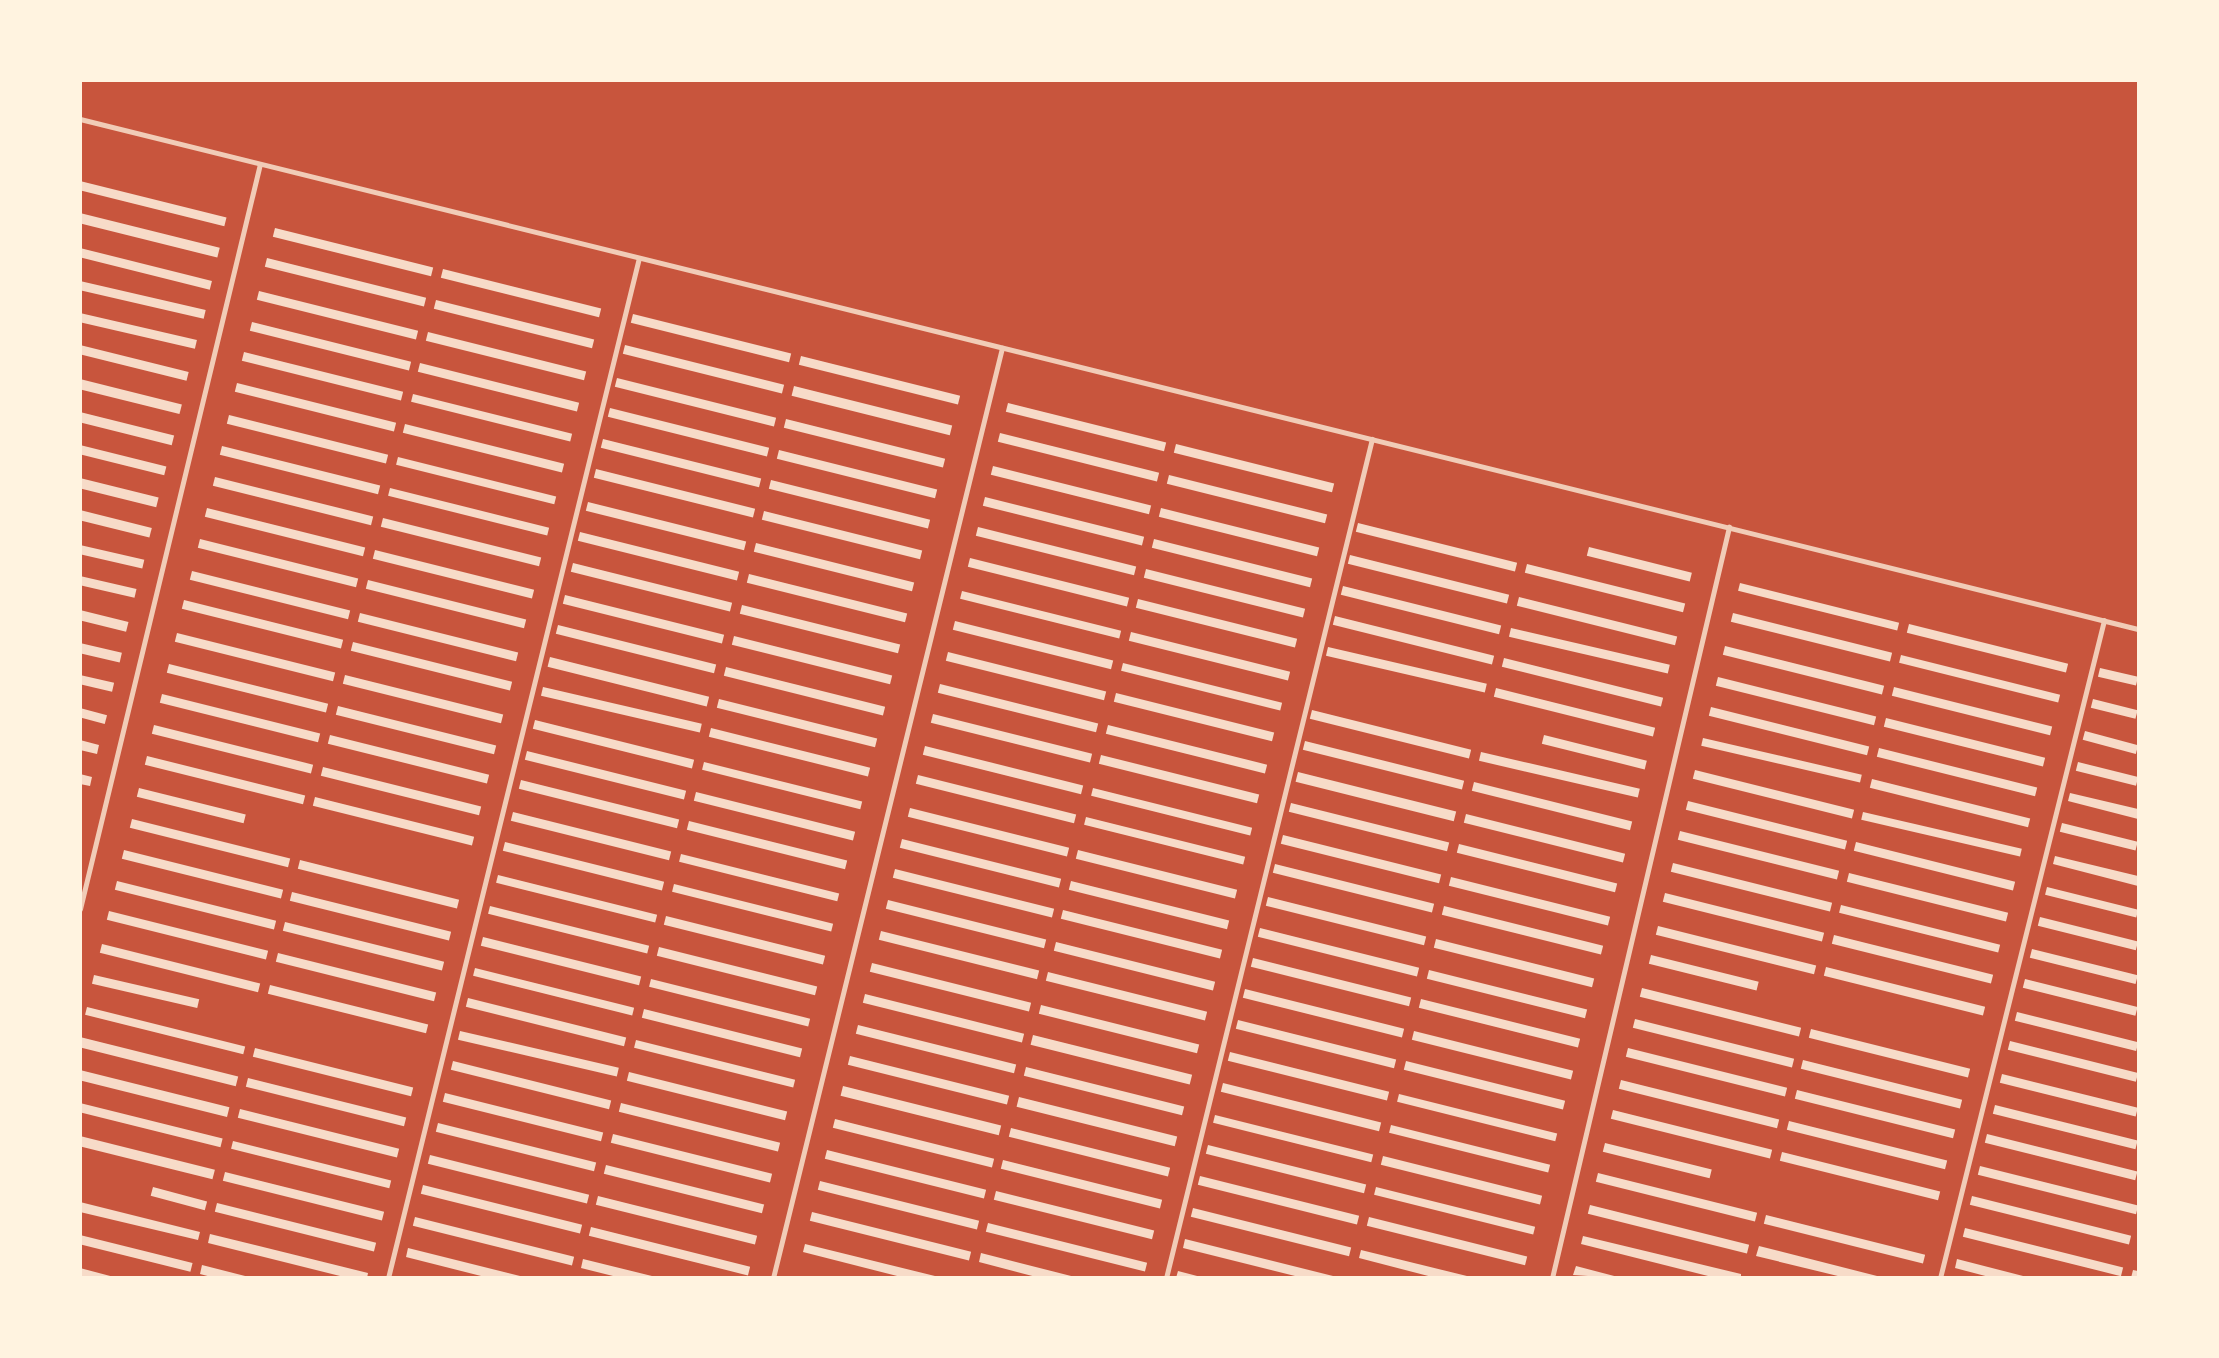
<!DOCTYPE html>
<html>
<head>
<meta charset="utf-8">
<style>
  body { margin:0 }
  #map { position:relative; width:2219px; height:1358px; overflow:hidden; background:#c8553d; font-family:Inter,sans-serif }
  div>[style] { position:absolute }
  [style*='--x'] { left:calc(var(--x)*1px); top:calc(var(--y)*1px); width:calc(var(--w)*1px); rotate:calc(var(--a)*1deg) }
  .building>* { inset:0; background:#f7dbc8; transform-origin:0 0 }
  .service>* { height:5px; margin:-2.5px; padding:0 2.5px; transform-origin:2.5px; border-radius:2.5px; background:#f1ccb7 }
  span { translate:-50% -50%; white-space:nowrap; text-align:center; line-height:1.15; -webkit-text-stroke:7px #fff3e0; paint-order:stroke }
  .frame { position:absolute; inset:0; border:82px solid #fff3e0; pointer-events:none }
</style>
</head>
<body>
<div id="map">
  <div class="building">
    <div style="left:80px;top:181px;width:151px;height:9px;rotate:14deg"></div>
    <div style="left:80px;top:213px;width:144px;height:10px;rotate:14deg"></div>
    <div style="left:275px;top:228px;width:163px;height:9px;rotate:14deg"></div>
    <div style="left:80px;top:248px;width:136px;height:9px;rotate:14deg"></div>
    <div style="left:267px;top:258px;width:164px;height:9px;rotate:14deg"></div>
    <div style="left:443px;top:269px;width:163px;height:9px;rotate:14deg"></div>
    <div style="left:80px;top:281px;width:129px;height:9px;rotate:13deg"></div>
    <div style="left:259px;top:291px;width:164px;height:9px;rotate:14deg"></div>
    <div style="left:436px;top:300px;width:163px;height:9px;rotate:14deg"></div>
    <div style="left:80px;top:313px;width:120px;height:9px;rotate:13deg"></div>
    <div style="left:633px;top:314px;width:163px;height:9px;rotate:14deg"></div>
    <div style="left:252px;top:322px;width:164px;height:9px;rotate:14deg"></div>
    <div style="left:428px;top:332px;width:163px;height:9px;rotate:14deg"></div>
    <div style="left:80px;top:345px;width:112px;height:9px;rotate:14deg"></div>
    <div style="left:625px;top:345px;width:164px;height:9px;rotate:14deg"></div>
    <div style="left:244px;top:352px;width:164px;height:9px;rotate:14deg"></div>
    <div style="left:801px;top:356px;width:164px;height:9px;rotate:14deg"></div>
    <div style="left:420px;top:363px;width:164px;height:9px;rotate:14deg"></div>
    <div style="left:617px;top:378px;width:164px;height:9px;rotate:14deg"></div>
    <div style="left:80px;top:379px;width:105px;height:10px;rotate:14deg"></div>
    <div style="left:237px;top:383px;width:164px;height:9px;rotate:14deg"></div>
    <div style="left:794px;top:386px;width:163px;height:10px;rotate:14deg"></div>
    <div style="left:413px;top:394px;width:164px;height:8px;rotate:14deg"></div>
    <div style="left:1008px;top:403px;width:163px;height:9px;rotate:14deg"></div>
    <div style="left:610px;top:408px;width:164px;height:9px;rotate:14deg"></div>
    <div style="left:80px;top:412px;width:97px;height:10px;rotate:14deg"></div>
    <div style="left:229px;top:415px;width:164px;height:9px;rotate:14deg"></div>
    <div style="left:786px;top:419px;width:164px;height:9px;rotate:14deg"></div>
    <div style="left:405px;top:424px;width:164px;height:9px;rotate:14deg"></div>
    <div style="left:1000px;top:433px;width:164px;height:9px;rotate:14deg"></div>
    <div style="left:603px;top:439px;width:163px;height:9px;rotate:14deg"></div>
    <div style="left:1176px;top:444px;width:163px;height:9px;rotate:14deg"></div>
    <div style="left:80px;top:445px;width:89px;height:9px;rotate:14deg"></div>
    <div style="left:222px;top:446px;width:163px;height:9px;rotate:14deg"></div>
    <div style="left:779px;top:450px;width:163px;height:9px;rotate:14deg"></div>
    <div style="left:398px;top:457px;width:163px;height:8px;rotate:14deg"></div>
    <div style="left:993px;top:466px;width:163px;height:9px;rotate:14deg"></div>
    <div style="left:596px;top:469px;width:164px;height:9px;rotate:14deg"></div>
    <div style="left:1169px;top:475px;width:163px;height:9px;rotate:14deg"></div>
    <div style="left:215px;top:477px;width:163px;height:9px;rotate:14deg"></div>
    <div style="left:80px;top:478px;width:81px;height:10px;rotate:14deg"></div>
    <div style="left:771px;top:480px;width:164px;height:9px;rotate:14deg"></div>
    <div style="left:390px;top:488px;width:164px;height:8px;rotate:14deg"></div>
    <div style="left:985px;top:497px;width:164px;height:9px;rotate:14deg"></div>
    <div style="left:588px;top:502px;width:163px;height:9px;rotate:14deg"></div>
    <div style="left:207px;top:508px;width:163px;height:9px;rotate:14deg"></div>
    <div style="left:1161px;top:508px;width:163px;height:9px;rotate:14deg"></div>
    <div style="left:80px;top:510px;width:74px;height:10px;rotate:14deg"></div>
    <div style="left:764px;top:511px;width:163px;height:9px;rotate:14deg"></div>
    <div style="left:383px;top:518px;width:163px;height:9px;rotate:14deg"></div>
    <div style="left:1358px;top:523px;width:164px;height:9px;rotate:14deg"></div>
    <div style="left:978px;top:527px;width:163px;height:9px;rotate:14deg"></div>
    <div style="left:580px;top:532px;width:164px;height:9px;rotate:14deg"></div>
    <div style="left:200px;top:539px;width:163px;height:9px;rotate:14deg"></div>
    <div style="left:1154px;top:539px;width:163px;height:9px;rotate:14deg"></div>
    <div style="left:756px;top:543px;width:163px;height:9px;rotate:14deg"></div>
    <div style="left:80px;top:545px;width:66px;height:9px;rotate:13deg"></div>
    <div style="left:1589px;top:547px;width:106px;height:9px;rotate:14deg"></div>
    <div style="left:375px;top:550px;width:164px;height:9px;rotate:14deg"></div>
    <div style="left:1350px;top:555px;width:164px;height:9px;rotate:14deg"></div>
    <div style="left:970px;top:558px;width:164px;height:9px;rotate:14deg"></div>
    <div style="left:573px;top:563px;width:164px;height:9px;rotate:14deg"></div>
    <div style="left:1527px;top:564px;width:163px;height:9px;rotate:14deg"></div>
    <div style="left:1146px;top:569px;width:164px;height:9px;rotate:14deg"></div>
    <div style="left:192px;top:571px;width:163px;height:9px;rotate:14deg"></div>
    <div style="left:749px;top:574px;width:163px;height:9px;rotate:14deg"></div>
    <div style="left:80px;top:576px;width:58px;height:9px;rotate:13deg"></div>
    <div style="left:368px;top:580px;width:163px;height:9px;rotate:14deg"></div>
    <div style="left:1740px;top:583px;width:164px;height:8px;rotate:14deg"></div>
    <div style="left:1343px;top:586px;width:163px;height:9px;rotate:14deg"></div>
    <div style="left:962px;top:591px;width:164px;height:8px;rotate:14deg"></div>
    <div style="left:565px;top:595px;width:164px;height:9px;rotate:14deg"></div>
    <div style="left:1519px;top:597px;width:163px;height:9px;rotate:14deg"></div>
    <div style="left:1138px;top:599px;width:164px;height:9px;rotate:14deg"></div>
    <div style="left:184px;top:600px;width:164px;height:9px;rotate:14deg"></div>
    <div style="left:742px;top:605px;width:163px;height:9px;rotate:14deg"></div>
    <div style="left:80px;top:610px;width:50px;height:10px;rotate:14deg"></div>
    <div style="left:360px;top:613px;width:163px;height:9px;rotate:14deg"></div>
    <div style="left:1733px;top:613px;width:164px;height:9px;rotate:14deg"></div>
    <div style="left:1335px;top:616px;width:164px;height:9px;rotate:14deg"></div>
    <div style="left:955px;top:621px;width:163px;height:9px;rotate:14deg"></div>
    <div style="left:1909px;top:624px;width:164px;height:9px;rotate:14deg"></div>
    <div style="left:558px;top:625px;width:163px;height:9px;rotate:14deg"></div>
    <div style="left:1511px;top:628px;width:163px;height:9px;rotate:13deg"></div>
    <div style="left:1131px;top:632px;width:164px;height:9px;rotate:14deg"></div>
    <div style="left:177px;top:633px;width:163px;height:9px;rotate:14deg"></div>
    <div style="left:734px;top:636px;width:163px;height:9px;rotate:14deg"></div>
    <div style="left:353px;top:642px;width:164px;height:9px;rotate:14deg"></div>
    <div style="left:80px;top:643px;width:43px;height:10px;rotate:13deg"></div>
    <div style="left:1725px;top:646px;width:164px;height:9px;rotate:14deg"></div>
    <div style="left:1328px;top:647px;width:163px;height:9px;rotate:13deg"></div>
    <div style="left:948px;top:652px;width:163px;height:9px;rotate:14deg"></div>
    <div style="left:1901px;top:655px;width:164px;height:8px;rotate:14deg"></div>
    <div style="left:550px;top:657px;width:164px;height:10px;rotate:14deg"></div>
    <div style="left:1504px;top:658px;width:164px;height:9px;rotate:14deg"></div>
    <div style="left:1123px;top:663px;width:164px;height:8px;rotate:14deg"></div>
    <div style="left:169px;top:664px;width:164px;height:9px;rotate:14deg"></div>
    <div style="left:726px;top:667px;width:164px;height:9px;rotate:14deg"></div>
    <div style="left:2100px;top:668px;width:39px;height:9px;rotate:13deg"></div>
    <div style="left:80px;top:675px;width:35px;height:9px;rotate:13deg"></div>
    <div style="left:345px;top:675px;width:163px;height:9px;rotate:14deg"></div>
    <div style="left:1718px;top:677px;width:163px;height:9px;rotate:14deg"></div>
    <div style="left:940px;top:684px;width:163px;height:9px;rotate:14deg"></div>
    <div style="left:543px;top:687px;width:163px;height:9px;rotate:13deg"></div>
    <div style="left:1894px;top:687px;width:163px;height:9px;rotate:14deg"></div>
    <div style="left:1496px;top:688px;width:164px;height:9px;rotate:14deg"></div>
    <div style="left:1116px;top:693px;width:163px;height:9px;rotate:14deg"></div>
    <div style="left:162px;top:694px;width:163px;height:9px;rotate:14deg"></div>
    <div style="left:719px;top:699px;width:163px;height:9px;rotate:14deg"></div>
    <div style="left:2093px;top:699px;width:46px;height:9px;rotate:14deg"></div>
    <div style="left:338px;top:706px;width:163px;height:9px;rotate:14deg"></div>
    <div style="left:1711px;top:707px;width:163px;height:9px;rotate:14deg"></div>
    <div style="left:80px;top:708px;width:28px;height:9px;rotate:15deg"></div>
    <div style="left:1312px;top:710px;width:164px;height:9px;rotate:14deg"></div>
    <div style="left:933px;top:714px;width:164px;height:9px;rotate:14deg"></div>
    <div style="left:1886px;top:718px;width:164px;height:9px;rotate:14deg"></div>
    <div style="left:535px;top:720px;width:164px;height:9px;rotate:14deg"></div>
    <div style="left:154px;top:725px;width:164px;height:9px;rotate:14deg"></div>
    <div style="left:1108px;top:725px;width:164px;height:9px;rotate:14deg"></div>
    <div style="left:711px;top:728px;width:164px;height:9px;rotate:14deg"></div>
    <div style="left:2085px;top:731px;width:55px;height:9px;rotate:15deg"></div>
    <div style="left:330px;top:735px;width:164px;height:9px;rotate:14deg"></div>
    <div style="left:1544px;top:735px;width:106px;height:9px;rotate:14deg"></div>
    <div style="left:1703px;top:738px;width:163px;height:8px;rotate:13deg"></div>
    <div style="clip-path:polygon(80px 740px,99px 745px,97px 754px,80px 750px)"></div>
    <div style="left:1305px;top:741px;width:164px;height:9px;rotate:14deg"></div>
    <div style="left:925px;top:746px;width:163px;height:9px;rotate:14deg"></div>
    <div style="left:1879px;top:748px;width:163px;height:9px;rotate:14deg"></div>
    <div style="left:527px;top:751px;width:164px;height:9px;rotate:14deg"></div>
    <div style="left:1481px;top:752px;width:163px;height:9px;rotate:13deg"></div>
    <div style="left:1101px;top:755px;width:163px;height:9px;rotate:14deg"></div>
    <div style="left:147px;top:756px;width:163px;height:9px;rotate:14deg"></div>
    <div style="left:704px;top:762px;width:163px;height:8px;rotate:14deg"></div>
    <div style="left:2078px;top:762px;width:62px;height:9px;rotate:14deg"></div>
    <div style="left:323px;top:767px;width:163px;height:9px;rotate:14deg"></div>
    <div style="left:1695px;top:770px;width:164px;height:9px;rotate:14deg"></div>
    <div style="left:1298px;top:772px;width:163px;height:10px;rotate:14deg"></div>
    <div style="clip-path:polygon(80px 774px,92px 777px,90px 786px,80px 784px)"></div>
    <div style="left:918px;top:775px;width:163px;height:9px;rotate:14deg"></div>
    <div style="left:1872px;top:779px;width:163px;height:9px;rotate:14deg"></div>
    <div style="left:521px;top:780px;width:163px;height:9px;rotate:14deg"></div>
    <div style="left:1474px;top:782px;width:163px;height:9px;rotate:14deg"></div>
    <div style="left:139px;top:788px;width:110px;height:9px;rotate:14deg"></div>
    <div style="left:1093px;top:788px;width:164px;height:8px;rotate:14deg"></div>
    <div style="left:696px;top:792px;width:164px;height:9px;rotate:14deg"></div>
    <div style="clip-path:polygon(2070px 793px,2138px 809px,2138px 819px,2068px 801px)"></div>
    <div style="left:315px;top:797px;width:164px;height:9px;rotate:14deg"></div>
    <div style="left:1688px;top:801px;width:164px;height:9px;rotate:14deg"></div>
    <div style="left:1291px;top:803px;width:163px;height:9px;rotate:14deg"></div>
    <div style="left:910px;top:808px;width:164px;height:9px;rotate:14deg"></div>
    <div style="left:513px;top:812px;width:163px;height:9px;rotate:14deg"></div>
    <div style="left:1863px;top:812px;width:163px;height:8px;rotate:13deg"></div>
    <div style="left:1466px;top:814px;width:164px;height:9px;rotate:14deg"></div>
    <div style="left:1086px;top:817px;width:164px;height:8px;rotate:14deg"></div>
    <div style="left:132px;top:819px;width:163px;height:9px;rotate:14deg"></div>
    <div style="left:689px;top:821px;width:163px;height:9px;rotate:14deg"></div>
    <div style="left:2062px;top:823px;width:78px;height:9px;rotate:14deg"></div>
    <div style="left:1680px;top:831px;width:164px;height:9px;rotate:14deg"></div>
    <div style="left:1283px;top:835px;width:163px;height:9px;rotate:14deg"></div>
    <div style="left:902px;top:839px;width:164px;height:9px;rotate:14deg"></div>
    <div style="left:505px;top:842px;width:164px;height:9px;rotate:14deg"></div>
    <div style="left:1856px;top:842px;width:164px;height:9px;rotate:14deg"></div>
    <div style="left:1459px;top:844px;width:163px;height:9px;rotate:14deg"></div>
    <div style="left:124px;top:850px;width:164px;height:9px;rotate:14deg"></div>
    <div style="left:1078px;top:850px;width:164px;height:9px;rotate:14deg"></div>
    <div style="left:681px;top:854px;width:163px;height:8px;rotate:14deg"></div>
    <div style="clip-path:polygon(2055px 856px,2138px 876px,2138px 886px,2053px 864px)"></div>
    <div style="left:300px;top:860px;width:164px;height:9px;rotate:14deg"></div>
    <div style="left:1673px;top:863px;width:164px;height:9px;rotate:14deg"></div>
    <div style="left:1275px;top:864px;width:164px;height:9px;rotate:14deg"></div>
    <div style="left:895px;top:869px;width:164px;height:9px;rotate:14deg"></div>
    <div style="left:1849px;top:873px;width:164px;height:9px;rotate:14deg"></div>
    <div style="left:498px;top:875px;width:164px;height:8px;rotate:14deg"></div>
    <div style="left:1451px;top:877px;width:164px;height:9px;rotate:14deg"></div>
    <div style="left:117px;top:881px;width:164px;height:9px;rotate:14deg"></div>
    <div style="left:1071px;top:881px;width:163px;height:9px;rotate:14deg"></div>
    <div style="left:674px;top:884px;width:164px;height:8px;rotate:14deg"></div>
    <div style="left:2047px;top:887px;width:94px;height:8px;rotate:14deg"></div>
    <div style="left:292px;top:892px;width:164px;height:9px;rotate:14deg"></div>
    <div style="left:1665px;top:893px;width:164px;height:9px;rotate:14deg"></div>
    <div style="left:1268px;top:897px;width:163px;height:9px;rotate:14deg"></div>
    <div style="left:888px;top:900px;width:163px;height:9px;rotate:14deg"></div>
    <div style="left:1841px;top:905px;width:164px;height:8px;rotate:14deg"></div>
    <div style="left:490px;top:906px;width:164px;height:8px;rotate:14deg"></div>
    <div style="left:1444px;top:906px;width:164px;height:9px;rotate:14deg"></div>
    <div style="left:1063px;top:910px;width:164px;height:9px;rotate:14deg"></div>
    <div style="left:109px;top:911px;width:164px;height:9px;rotate:14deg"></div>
    <div style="left:666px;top:916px;width:164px;height:9px;rotate:14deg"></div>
    <div style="left:2040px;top:917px;width:101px;height:9px;rotate:14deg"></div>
    <div style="left:285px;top:922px;width:164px;height:9px;rotate:14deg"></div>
    <div style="left:1658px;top:926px;width:163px;height:9px;rotate:14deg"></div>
    <div style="left:1260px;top:928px;width:164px;height:9px;rotate:14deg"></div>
    <div style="left:881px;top:931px;width:163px;height:9px;rotate:14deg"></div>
    <div style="left:1834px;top:935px;width:164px;height:9px;rotate:14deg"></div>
    <div style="left:483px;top:937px;width:163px;height:9px;rotate:14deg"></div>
    <div style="left:1436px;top:939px;width:163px;height:9px;rotate:14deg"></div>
    <div style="left:1056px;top:942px;width:164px;height:9px;rotate:14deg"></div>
    <div style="left:102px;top:944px;width:163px;height:9px;rotate:14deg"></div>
    <div style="left:659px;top:947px;width:163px;height:9px;rotate:14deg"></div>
    <div style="left:2032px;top:949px;width:109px;height:9px;rotate:14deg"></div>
    <div style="left:278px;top:953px;width:163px;height:9px;rotate:14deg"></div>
    <div style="left:1651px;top:955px;width:111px;height:9px;rotate:14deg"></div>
    <div style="left:1253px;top:958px;width:163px;height:9px;rotate:14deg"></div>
    <div style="left:872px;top:963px;width:164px;height:9px;rotate:14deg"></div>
    <div style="left:1826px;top:967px;width:164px;height:9px;rotate:14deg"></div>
    <div style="left:475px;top:968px;width:164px;height:8px;rotate:14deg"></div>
    <div style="left:1429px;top:970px;width:163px;height:9px;rotate:14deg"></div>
    <div style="left:1048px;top:972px;width:164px;height:9px;rotate:14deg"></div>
    <div style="left:94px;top:975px;width:108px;height:9px;rotate:13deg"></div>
    <div style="left:651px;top:979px;width:164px;height:8px;rotate:14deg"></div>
    <div style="left:2025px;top:979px;width:116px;height:9px;rotate:14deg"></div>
    <div style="left:270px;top:985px;width:163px;height:9px;rotate:14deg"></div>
    <div style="left:1642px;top:988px;width:164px;height:9px;rotate:14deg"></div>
    <div style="left:1245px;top:989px;width:164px;height:9px;rotate:14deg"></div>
    <div style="left:865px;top:994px;width:164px;height:9px;rotate:14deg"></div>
    <div style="left:468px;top:998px;width:163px;height:9px;rotate:14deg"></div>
    <div style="left:1421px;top:999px;width:164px;height:9px;rotate:14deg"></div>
    <div style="left:1041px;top:1005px;width:163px;height:9px;rotate:14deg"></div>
    <div style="left:87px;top:1007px;width:163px;height:8px;rotate:14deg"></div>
    <div style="left:644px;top:1009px;width:163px;height:9px;rotate:14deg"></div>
    <div style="left:2017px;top:1012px;width:125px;height:9px;rotate:14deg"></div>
    <div style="left:1635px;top:1019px;width:164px;height:9px;rotate:14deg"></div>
    <div style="left:1238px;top:1020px;width:163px;height:9px;rotate:14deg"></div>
    <div style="left:858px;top:1025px;width:163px;height:9px;rotate:14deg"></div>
    <div style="left:1811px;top:1029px;width:164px;height:9px;rotate:14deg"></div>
    <div style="left:460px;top:1031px;width:163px;height:9px;rotate:13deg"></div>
    <div style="left:1414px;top:1031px;width:164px;height:9px;rotate:14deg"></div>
    <div style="left:1033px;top:1035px;width:164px;height:10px;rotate:14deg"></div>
    <div style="left:80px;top:1037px;width:163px;height:10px;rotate:14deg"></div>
    <div style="left:636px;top:1040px;width:164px;height:8px;rotate:14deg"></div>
    <div style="left:2010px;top:1041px;width:132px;height:9px;rotate:14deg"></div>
    <div style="left:255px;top:1048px;width:163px;height:9px;rotate:14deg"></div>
    <div style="left:1628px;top:1048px;width:164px;height:9px;rotate:14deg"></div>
    <div style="left:1230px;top:1052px;width:164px;height:9px;rotate:14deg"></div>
    <div style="left:850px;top:1056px;width:164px;height:9px;rotate:14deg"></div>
    <div style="left:1803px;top:1060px;width:164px;height:9px;rotate:14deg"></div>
    <div style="left:453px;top:1061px;width:163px;height:9px;rotate:14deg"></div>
    <div style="left:1406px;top:1061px;width:164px;height:9px;rotate:14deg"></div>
    <div style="left:1026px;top:1067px;width:163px;height:9px;rotate:14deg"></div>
    <div style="left:80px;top:1070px;width:154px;height:10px;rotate:14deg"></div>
    <div style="left:629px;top:1072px;width:163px;height:9px;rotate:14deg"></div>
    <div style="left:2002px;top:1074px;width:140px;height:9px;rotate:14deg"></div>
    <div style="left:248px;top:1078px;width:163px;height:9px;rotate:14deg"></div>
    <div style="left:1621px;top:1080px;width:163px;height:9px;rotate:14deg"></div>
    <div style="left:1223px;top:1083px;width:163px;height:9px;rotate:14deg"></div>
    <div style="left:843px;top:1086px;width:163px;height:10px;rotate:14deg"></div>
    <div style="left:1797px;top:1090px;width:163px;height:9px;rotate:14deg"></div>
    <div style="left:445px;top:1093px;width:163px;height:9px;rotate:14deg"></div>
    <div style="left:1399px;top:1094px;width:163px;height:8px;rotate:14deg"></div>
    <div style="left:1019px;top:1097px;width:163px;height:10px;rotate:14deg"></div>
    <div style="left:80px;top:1103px;width:147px;height:9px;rotate:14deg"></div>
    <div style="left:621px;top:1103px;width:164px;height:9px;rotate:14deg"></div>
    <div style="left:1995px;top:1105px;width:147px;height:9px;rotate:14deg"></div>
    <div style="left:240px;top:1109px;width:164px;height:9px;rotate:14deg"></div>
    <div style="left:1613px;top:1110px;width:164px;height:9px;rotate:14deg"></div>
    <div style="left:1215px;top:1115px;width:163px;height:8px;rotate:14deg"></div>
    <div style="left:835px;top:1119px;width:164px;height:9px;rotate:14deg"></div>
    <div style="left:1789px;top:1121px;width:163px;height:9px;rotate:14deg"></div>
    <div style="left:438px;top:1123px;width:163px;height:9px;rotate:14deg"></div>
    <div style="left:1391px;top:1125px;width:164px;height:8px;rotate:14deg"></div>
    <div style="left:1011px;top:1128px;width:164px;height:9px;rotate:14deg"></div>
    <div style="left:613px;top:1134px;width:164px;height:9px;rotate:14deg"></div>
    <div style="left:1987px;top:1134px;width:155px;height:9px;rotate:14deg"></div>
    <div style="left:80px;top:1136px;width:139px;height:10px;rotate:14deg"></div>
    <div style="left:233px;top:1141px;width:163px;height:8px;rotate:14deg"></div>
    <div style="left:1605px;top:1143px;width:110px;height:9px;rotate:14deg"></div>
    <div style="left:1208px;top:1145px;width:163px;height:9px;rotate:14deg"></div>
    <div style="left:827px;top:1150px;width:164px;height:9px;rotate:14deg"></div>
    <div style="left:1782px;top:1152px;width:163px;height:9px;rotate:14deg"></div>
    <div style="left:430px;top:1155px;width:164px;height:9px;rotate:14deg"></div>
    <div style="left:1383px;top:1156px;width:164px;height:9px;rotate:14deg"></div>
    <div style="left:1003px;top:1160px;width:164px;height:9px;rotate:14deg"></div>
    <div style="left:606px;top:1165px;width:163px;height:9px;rotate:14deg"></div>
    <div style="left:1980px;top:1166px;width:163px;height:9px;rotate:14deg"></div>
    <div style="left:225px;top:1172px;width:164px;height:9px;rotate:14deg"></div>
    <div style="left:1598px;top:1173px;width:164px;height:9px;rotate:14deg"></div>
    <div style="left:1200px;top:1176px;width:164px;height:9px;rotate:14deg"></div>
    <div style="left:820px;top:1181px;width:164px;height:9px;rotate:14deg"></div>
    <div style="left:423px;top:1185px;width:164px;height:9px;rotate:14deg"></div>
    <div style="left:153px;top:1187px;width:56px;height:9px;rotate:15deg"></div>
    <div style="left:1376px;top:1187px;width:164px;height:8px;rotate:14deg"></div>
    <div style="left:996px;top:1191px;width:163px;height:9px;rotate:14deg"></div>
    <div style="left:598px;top:1196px;width:164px;height:9px;rotate:14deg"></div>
    <div style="left:1972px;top:1196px;width:164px;height:9px;rotate:14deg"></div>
    <div style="clip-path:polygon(80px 1202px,200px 1232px,198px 1240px,80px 1212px)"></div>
    <div style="left:217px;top:1203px;width:164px;height:9px;rotate:14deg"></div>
    <div style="left:1590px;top:1205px;width:164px;height:9px;rotate:14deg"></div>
    <div style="left:1193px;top:1208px;width:163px;height:9px;rotate:14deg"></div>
    <div style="left:812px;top:1212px;width:164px;height:9px;rotate:14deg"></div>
    <div style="left:1766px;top:1215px;width:164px;height:9px;rotate:14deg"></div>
    <div style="left:415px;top:1217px;width:164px;height:9px;rotate:14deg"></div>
    <div style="left:1369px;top:1217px;width:163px;height:9px;rotate:14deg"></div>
    <div style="left:988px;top:1223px;width:164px;height:9px;rotate:14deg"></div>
    <div style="left:591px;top:1227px;width:164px;height:9px;rotate:14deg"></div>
    <div style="left:1965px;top:1228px;width:163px;height:9px;rotate:14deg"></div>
    <div style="clip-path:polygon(210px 1234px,368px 1273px,367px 1278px,348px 1278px,208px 1243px)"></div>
    <div style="left:80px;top:1235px;width:116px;height:9px;rotate:14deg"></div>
    <div style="clip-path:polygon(1583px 1236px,1741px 1274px,1741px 1278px,1716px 1278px,1581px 1244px)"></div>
    <div style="clip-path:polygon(1185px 1239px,1337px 1277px,1337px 1278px,1303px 1278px,1183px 1248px)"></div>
    <div style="clip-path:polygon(805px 1244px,939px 1277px,939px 1278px,905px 1278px,803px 1252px)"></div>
    <div style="clip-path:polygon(1759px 1246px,1881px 1277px,1881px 1278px,1846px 1278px,1756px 1256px)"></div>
    <div style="clip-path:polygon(408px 1248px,524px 1277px,524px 1278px,489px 1278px,406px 1257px)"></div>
    <div style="clip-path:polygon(1361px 1250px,1471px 1277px,1470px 1278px,1436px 1278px,1359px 1258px)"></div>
    <div style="clip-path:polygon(981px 1253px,1075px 1277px,1075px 1278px,1040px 1278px,979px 1262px)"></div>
    <div style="clip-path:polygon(583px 1259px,656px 1277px,655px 1278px,621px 1278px,581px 1268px)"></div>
    <div style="clip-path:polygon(1957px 1259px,2027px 1277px,2027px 1278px,1993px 1278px,1955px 1268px)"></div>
    <div style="clip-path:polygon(202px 1265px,249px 1277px,249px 1278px,215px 1278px,200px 1274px)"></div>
    <div style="clip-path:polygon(1576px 1266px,1618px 1277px,1618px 1278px,1573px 1275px)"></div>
    <div style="clip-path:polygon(80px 1268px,114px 1277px,113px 1278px,80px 1278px)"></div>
    <div style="clip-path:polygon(2133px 1270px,2138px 1271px,2138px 1278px,2131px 1278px)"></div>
    <div style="clip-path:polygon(1178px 1271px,1201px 1277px,1201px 1278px,1176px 1278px)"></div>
  </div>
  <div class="service">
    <div style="--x:80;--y:119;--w:2120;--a:13.92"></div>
    <div style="--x:80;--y:909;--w:766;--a:-76.42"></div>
    <div style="--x:388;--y:1278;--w:1050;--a:-76.18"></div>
    <div style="--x:773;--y:1278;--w:958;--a:-76.17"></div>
    <div style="--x:1166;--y:1278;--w:864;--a:-76.21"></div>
    <div style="--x:1552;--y:1278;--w:772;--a:-76.74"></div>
    <div style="--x:1940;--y:1278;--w:678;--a:-76"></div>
  </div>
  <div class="frame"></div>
</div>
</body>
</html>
